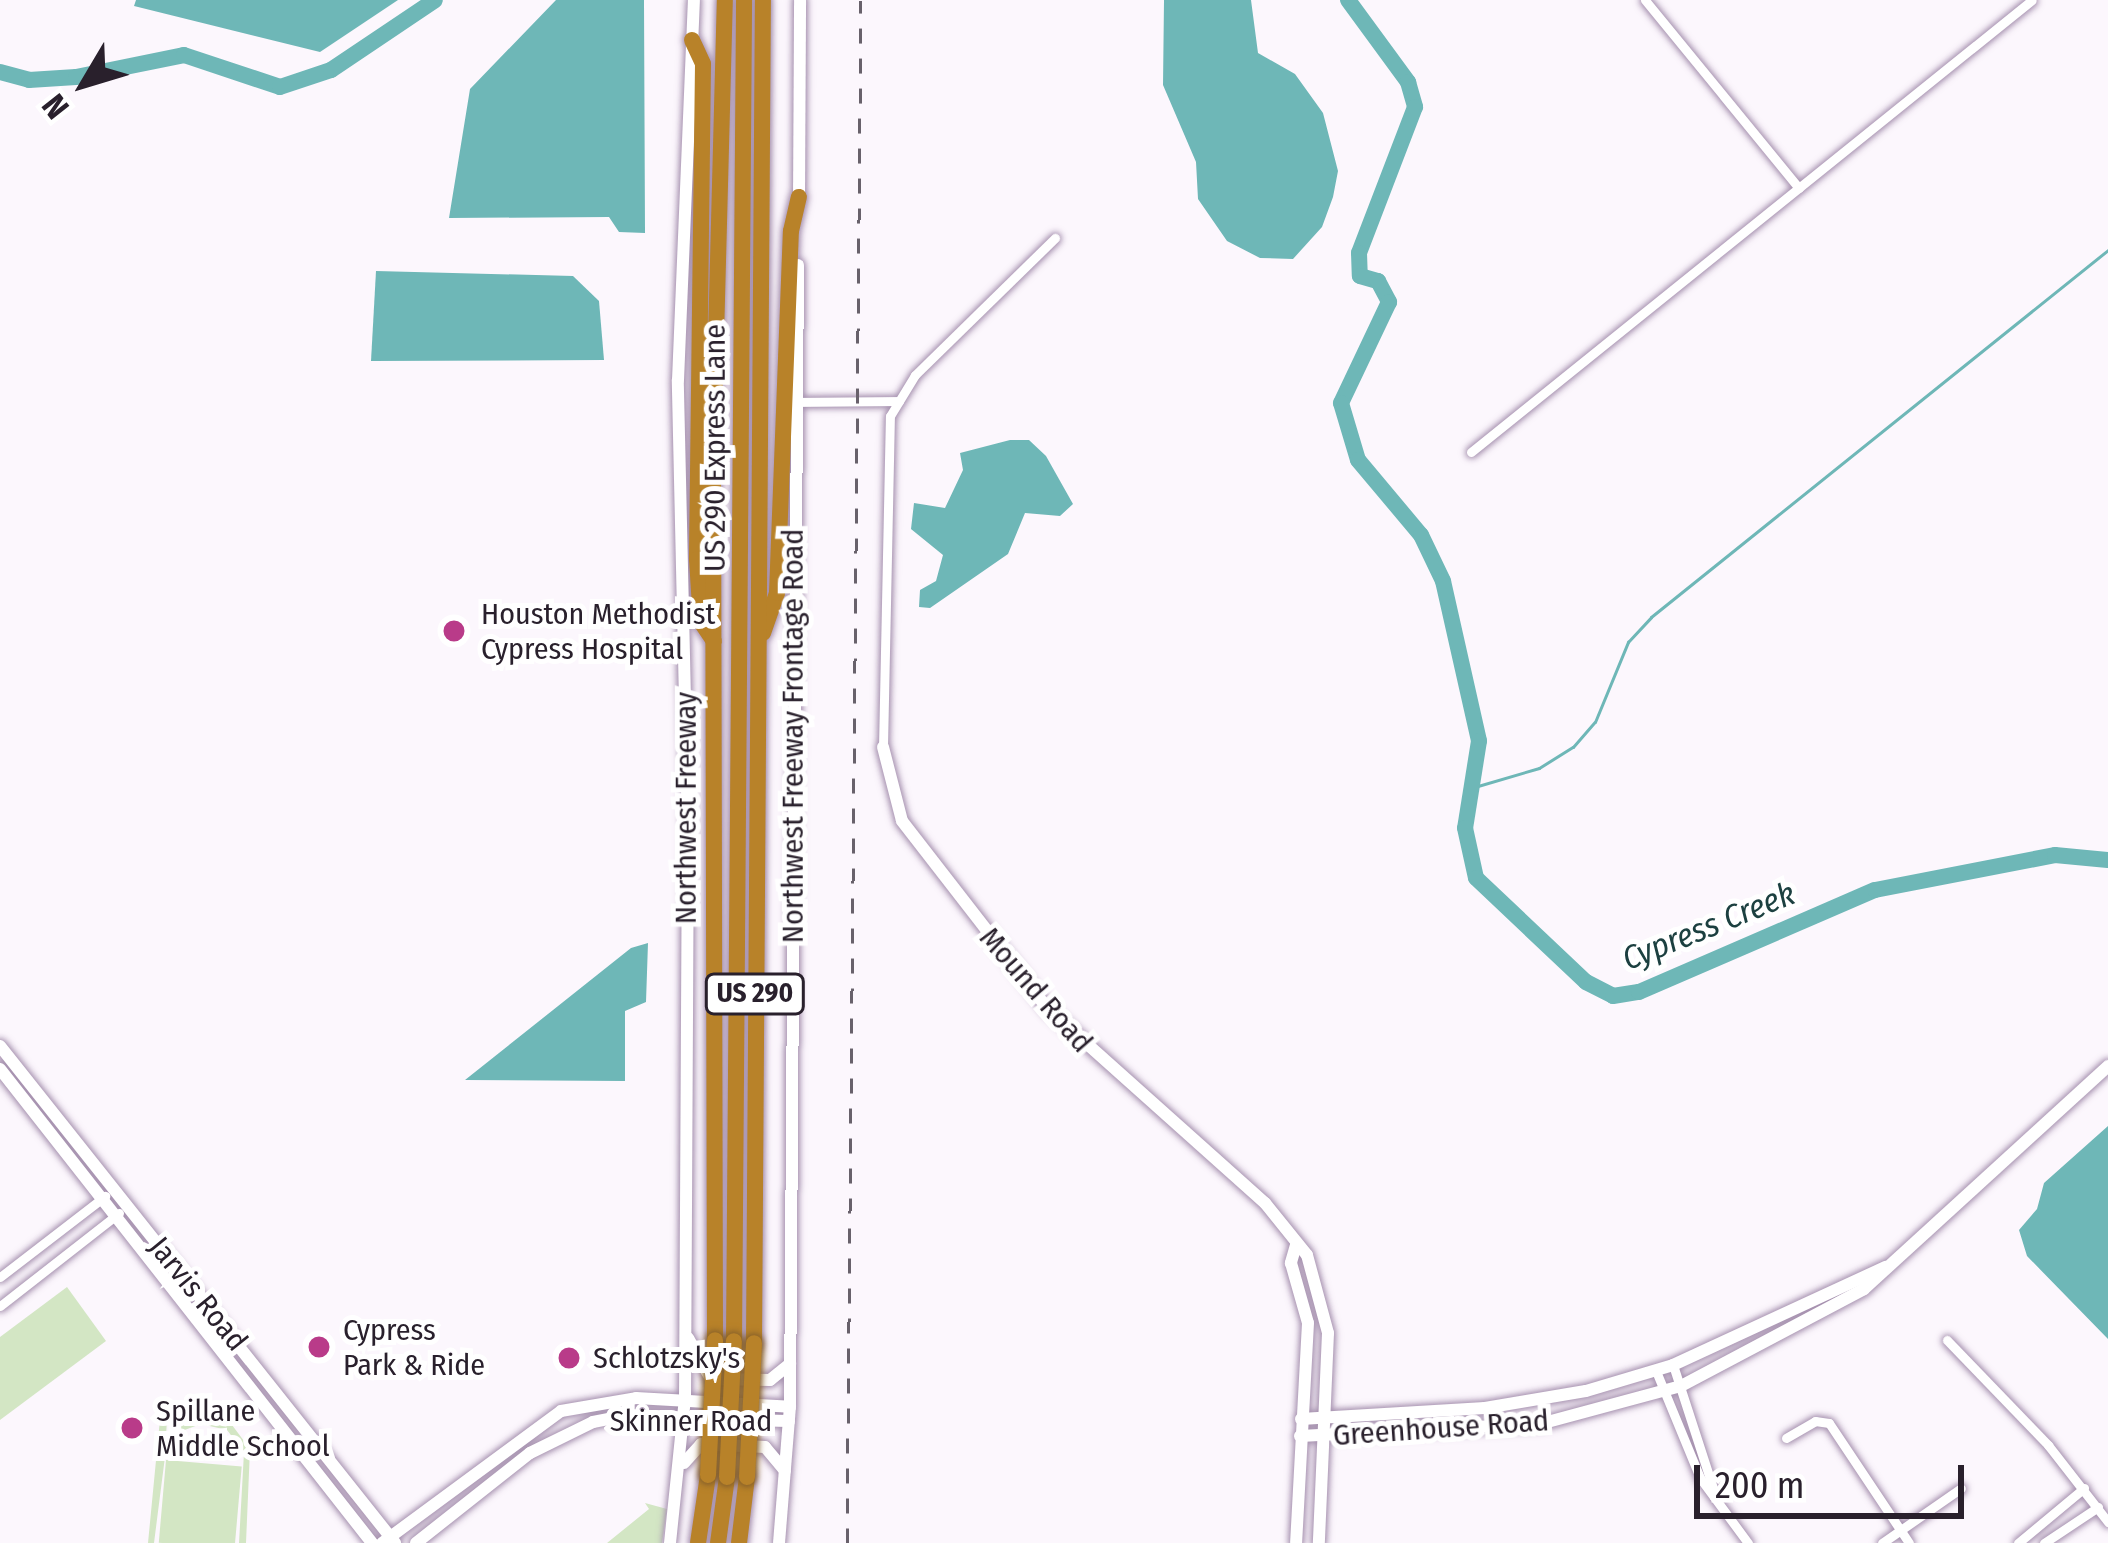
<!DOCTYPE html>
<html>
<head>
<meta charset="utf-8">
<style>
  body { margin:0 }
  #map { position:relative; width:2108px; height:1543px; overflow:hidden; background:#fcf7fd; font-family:"Fira Sans Condensed",sans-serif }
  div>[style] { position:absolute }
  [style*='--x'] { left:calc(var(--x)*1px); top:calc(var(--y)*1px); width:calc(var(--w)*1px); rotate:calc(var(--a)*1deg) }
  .green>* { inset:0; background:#d3e6c4; transform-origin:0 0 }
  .water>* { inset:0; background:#6eb7b7 }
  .stream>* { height:3px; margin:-1.5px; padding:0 1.5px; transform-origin:1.5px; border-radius:1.5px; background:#6eb7b7 }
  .river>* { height:16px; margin:-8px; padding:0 8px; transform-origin:8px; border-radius:8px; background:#6eb7b7 }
  .roads { filter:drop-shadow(0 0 3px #a691af) drop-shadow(0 0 3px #a691af) }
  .street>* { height:9px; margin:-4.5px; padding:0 4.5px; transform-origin:4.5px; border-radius:4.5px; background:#fff }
  .secondary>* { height:12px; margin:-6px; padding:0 6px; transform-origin:6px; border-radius:6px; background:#fff }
  .highway>* { height:16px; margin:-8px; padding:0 8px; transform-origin:8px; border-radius:8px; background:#b88229 }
  .rail>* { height:3px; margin-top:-1.5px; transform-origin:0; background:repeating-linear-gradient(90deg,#68616b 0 15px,transparent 0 30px) }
  .bridges { filter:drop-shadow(0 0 3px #86602a) drop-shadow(0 0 3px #86602a) }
  .highway-bridge>* { height:16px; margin:-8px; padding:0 8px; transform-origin:8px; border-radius:8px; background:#b88229 }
  .dots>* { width:33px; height:33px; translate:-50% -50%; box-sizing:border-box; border:6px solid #fff; border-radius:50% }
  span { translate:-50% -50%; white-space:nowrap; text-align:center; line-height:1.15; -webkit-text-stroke:10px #fff; paint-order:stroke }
  .shield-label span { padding:3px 9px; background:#fff; border:3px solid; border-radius:9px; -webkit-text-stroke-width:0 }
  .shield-label { font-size:27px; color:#29202c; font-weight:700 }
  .street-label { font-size:30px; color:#29202c }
  .poi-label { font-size:30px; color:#29202c }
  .left { translate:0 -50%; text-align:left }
  .water-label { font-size:33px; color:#1c4040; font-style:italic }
  .north { position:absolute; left:24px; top:24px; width:120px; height:120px; -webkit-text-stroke:9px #fff; paint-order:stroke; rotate:232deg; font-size:33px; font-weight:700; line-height:48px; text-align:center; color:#29202c }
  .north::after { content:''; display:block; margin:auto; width:42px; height:54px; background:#29202c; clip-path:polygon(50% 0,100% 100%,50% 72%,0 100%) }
  .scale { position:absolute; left:1694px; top:1465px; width:270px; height:54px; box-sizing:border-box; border:6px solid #29202c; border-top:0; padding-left:15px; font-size:36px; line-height:42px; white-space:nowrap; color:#29202c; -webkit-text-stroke:9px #fff; paint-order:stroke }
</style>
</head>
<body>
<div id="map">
  <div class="green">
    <div style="clip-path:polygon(67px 1287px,106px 1341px,0 1420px,0 1337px)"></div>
    <div style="clip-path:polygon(196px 1417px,232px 1425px,250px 1449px,246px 1543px,239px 1543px,244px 1452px,227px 1430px,201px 1424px,179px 1432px,166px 1449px,154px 1543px,148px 1543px,160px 1419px,167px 1420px,166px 1436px)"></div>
    <div style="left:166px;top:1460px;width:76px;height:83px;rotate:5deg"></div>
    <div style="clip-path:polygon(645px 1503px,667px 1509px,662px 1543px,607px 1543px,649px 1509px)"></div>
  </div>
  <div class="water">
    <div style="clip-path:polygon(136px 0,398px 0,320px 52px,134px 6px)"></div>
    <div style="clip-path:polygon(556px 0,644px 0,645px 233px,619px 232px,609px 217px,449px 218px,470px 89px)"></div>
    <div style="clip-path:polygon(1164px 0,1251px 0,1258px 53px,1295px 74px,1323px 113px,1338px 171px,1333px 197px,1322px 227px,1293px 259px,1260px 258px,1227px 241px,1198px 199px,1196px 162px,1163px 85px)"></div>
    <div style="clip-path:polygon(376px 271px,573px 276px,599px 301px,604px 360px,371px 361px)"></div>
    <div style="clip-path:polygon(1010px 440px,1029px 440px,1046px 456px,1073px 504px,1060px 516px,1025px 513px,1008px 554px,930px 608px,919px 607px,920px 590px,936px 581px,943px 555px,911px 529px,914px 503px,945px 508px,963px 470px,960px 453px)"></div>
    <div style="clip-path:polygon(648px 943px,646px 1002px,625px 1011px,625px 1081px,465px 1080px,631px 948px)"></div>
    <div style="clip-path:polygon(2108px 1126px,2108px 1339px,2027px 1256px,2019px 1230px,2037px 1209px,2044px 1183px)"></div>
  </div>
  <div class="stream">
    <div style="--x:1471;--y:788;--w:71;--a:-16.4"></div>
    <div style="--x:1539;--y:768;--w:40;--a:-32"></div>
    <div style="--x:1573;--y:747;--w:33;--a:-49"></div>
    <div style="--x:1595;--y:722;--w:87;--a:-67.6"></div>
    <div style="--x:1628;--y:642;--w:34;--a:-47"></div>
    <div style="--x:1651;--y:617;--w:586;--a:-38.77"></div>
  </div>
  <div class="river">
    <div style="--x:1348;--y:0;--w:102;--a:53.8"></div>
    <div style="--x:1408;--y:82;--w:26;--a:74"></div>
    <div style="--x:1415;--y:107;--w:156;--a:111"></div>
    <div style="--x:1359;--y:253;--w:23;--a:88"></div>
    <div style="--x:1360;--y:276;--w:19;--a:16"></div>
    <div style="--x:1378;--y:281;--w:24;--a:62"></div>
    <div style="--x:1389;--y:302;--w:112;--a:115.4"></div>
    <div style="--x:1341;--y:403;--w:59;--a:73.4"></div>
    <div style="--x:1358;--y:460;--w:98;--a:50"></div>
    <div style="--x:1421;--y:535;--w:51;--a:64.4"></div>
    <div style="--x:1443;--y:581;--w:164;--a:77.3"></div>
    <div style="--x:1479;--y:741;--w:88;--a:99.1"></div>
    <div style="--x:1465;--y:828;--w:51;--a:77.6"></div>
    <div style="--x:1476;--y:878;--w:151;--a:43.4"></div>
    <div style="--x:1586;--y:982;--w:30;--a:27"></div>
    <div style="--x:1613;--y:996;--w:26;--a:-9"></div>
    <div style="--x:1639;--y:992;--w:257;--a:-23.4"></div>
    <div style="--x:1875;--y:890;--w:183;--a:-11"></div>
    <div style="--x:2055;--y:855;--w:53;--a:5.4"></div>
    <div style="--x:0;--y:72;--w:30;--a:15"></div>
    <div style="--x:29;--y:80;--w:47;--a:-3.7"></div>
    <div style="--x:76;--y:77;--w:110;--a:-11.5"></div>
    <div style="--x:184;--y:55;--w:101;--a:18.4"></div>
    <div style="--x:280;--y:87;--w:54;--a:-18.4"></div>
    <div style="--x:331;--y:70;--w:125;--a:-33.9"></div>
  </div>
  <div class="roads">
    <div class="street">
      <div style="--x:1645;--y:0;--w:243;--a:50.7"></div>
      <div style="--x:794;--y:402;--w:105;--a:-0.5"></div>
      <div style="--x:1471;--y:452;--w:720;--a:-38.86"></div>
      <div style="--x:883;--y:747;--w:331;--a:-88.8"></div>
      <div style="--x:890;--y:416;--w:48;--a:-58.6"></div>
      <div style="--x:915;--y:375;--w:196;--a:-44.4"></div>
      <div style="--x:0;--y:1277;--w:133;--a:-37.6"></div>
      <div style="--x:0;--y:1306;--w:151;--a:-38"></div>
      <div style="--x:1947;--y:1340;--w:146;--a:46.1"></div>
      <div style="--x:2048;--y:1445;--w:98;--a:52.1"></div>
      <div style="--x:1673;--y:1365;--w:133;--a:72"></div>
      <div style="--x:1656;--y:1371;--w:116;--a:67.6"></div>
      <div style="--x:1700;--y:1478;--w:81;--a:53.6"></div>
      <div style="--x:1786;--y:1438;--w:34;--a:-30"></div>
      <div style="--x:1815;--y:1421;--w:14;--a:8"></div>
      <div style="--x:1829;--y:1423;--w:144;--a:56.3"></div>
      <div style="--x:1882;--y:1543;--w:96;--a:-34.8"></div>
      <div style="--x:2018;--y:1543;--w:86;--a:-39.8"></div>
      <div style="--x:2044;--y:1543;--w:65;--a:-33.7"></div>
    </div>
    <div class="secondary">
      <div style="--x:799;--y:203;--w:203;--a:-89.7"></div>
      <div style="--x:883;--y:747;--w:76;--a:75.6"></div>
      <div style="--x:902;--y:821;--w:238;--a:52.2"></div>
      <div style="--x:1048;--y:1009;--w:291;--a:41.8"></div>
      <div style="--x:1265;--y:1203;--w:67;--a:51.1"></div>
      <div style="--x:1307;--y:1255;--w:81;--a:74.9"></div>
      <div style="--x:1328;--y:1333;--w:210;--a:92.5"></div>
      <div style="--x:0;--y:1046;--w:635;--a:51.52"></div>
      <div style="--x:0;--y:1069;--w:603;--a:51.87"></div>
      <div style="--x:1296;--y:1245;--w:19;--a:106"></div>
      <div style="--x:1291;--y:1263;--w:62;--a:74.2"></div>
      <div style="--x:1308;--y:1323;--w:220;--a:93.1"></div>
      <div style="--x:688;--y:1338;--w:47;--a:60.7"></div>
      <div style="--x:711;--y:1379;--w:59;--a:1"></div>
      <div style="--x:770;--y:1380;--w:26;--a:-39"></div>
      <div style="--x:1301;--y:1419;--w:184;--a:-3.4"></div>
      <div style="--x:1485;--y:1408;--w:102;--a:-9.6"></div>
      <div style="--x:1586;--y:1391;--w:91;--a:-16.6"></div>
      <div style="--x:1673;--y:1365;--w:234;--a:-24.8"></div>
      <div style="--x:744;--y:1420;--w:45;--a:1.3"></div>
      <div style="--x:1300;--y:1436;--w:240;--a:-2.9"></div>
      <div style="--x:1540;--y:1424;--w:146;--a:-15.1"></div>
      <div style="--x:1681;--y:1386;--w:207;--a:-27.9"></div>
      <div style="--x:1864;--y:1289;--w:331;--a:-42.4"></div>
      <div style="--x:684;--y:1463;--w:25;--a:-48"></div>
      <div style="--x:701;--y:1444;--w:64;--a:2.7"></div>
      <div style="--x:765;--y:1447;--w:31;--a:50"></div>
      <div style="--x:382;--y:1543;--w:222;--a:-36.4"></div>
      <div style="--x:561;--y:1411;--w:76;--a:-9.8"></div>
      <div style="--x:636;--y:1398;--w:154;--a:3.3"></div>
      <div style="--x:416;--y:1543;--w:145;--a:-38.3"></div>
      <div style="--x:530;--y:1453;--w:70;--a:-26.2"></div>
      <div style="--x:593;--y:1422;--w:37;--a:-11"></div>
      <div style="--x:629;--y:1415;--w:88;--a:2.6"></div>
      <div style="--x:670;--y:1543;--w:145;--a:-84.1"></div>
      <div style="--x:685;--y:1399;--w:567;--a:-89.7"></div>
      <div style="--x:688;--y:832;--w:452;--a:-91.3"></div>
      <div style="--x:678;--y:380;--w:380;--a:-87.6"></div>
      <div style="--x:779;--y:1543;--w:136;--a:-85.4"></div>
      <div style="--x:790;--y:1407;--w:1142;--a:-89.6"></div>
    </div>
    <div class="highway">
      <div style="--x:692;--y:40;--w:26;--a:65"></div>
      <div style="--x:703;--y:64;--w:495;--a:90.7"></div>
      <div style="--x:697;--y:559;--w:63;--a:86.4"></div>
      <div style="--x:701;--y:622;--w:23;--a:56"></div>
      <div style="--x:763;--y:633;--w:42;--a:-70.7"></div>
      <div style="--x:777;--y:593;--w:362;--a:-87.8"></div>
      <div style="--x:791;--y:231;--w:35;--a:-77"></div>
      <div style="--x:715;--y:1340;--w:888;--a:-90.13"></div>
      <div style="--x:713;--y:452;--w:452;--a:-88.5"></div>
      <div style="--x:734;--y:1341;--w:1341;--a:-89.57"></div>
      <div style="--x:754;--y:1343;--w:1343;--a:-89.62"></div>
      <div style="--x:698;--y:1543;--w:69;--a:-81.6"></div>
      <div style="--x:718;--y:1543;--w:67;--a:-82.2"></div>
      <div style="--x:739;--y:1543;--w:66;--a:-83.1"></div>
    </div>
  </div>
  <div class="rail">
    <div style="--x:847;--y:1543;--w:1543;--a:-89.48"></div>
  </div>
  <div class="bridges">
    <div class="highway-bridge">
      <div style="--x:708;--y:1475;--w:135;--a:-87"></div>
      <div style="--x:727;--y:1477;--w:136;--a:-87.1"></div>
      <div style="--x:747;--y:1477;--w:134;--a:-87"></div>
    </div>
  </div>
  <div class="dots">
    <div style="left:454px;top:631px;background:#b93b89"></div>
    <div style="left:319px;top:1347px;background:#b93b89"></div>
    <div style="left:569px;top:1358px;background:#b93b89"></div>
    <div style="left:132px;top:1428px;background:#b93b89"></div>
  </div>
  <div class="shield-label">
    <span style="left:755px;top:994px">US 290</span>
  </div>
  <div class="street-label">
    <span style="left:715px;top:448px;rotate:-90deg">US 290 Express Lane</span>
    <span style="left:793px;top:736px;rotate:-90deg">Northwest Freeway Frontage Road</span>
    <span style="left:686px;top:808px;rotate:-90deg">Northwest Freeway</span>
    <span style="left:1036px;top:990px;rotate:49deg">Mound Road</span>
    <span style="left:198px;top:1294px;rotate:51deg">Jarvis Road</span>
    <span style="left:691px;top:1421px">Skinner Road</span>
    <span style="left:1441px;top:1428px;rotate:-4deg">Greenhouse Road</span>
  </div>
  <div class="poi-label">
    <span class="left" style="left:481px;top:631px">Houston Methodist<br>Cypress Hospital</span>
    <span class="left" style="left:343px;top:1347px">Cypress<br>Park &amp; Ride</span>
    <span class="left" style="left:593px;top:1358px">Schlotzsky's</span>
    <span class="left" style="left:156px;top:1428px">Spillane<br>Middle School</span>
  </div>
  <div class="water-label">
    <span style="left:1709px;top:927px;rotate:-22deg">Cypress Creek</span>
  </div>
  <div class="north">N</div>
  <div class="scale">200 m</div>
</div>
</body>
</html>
